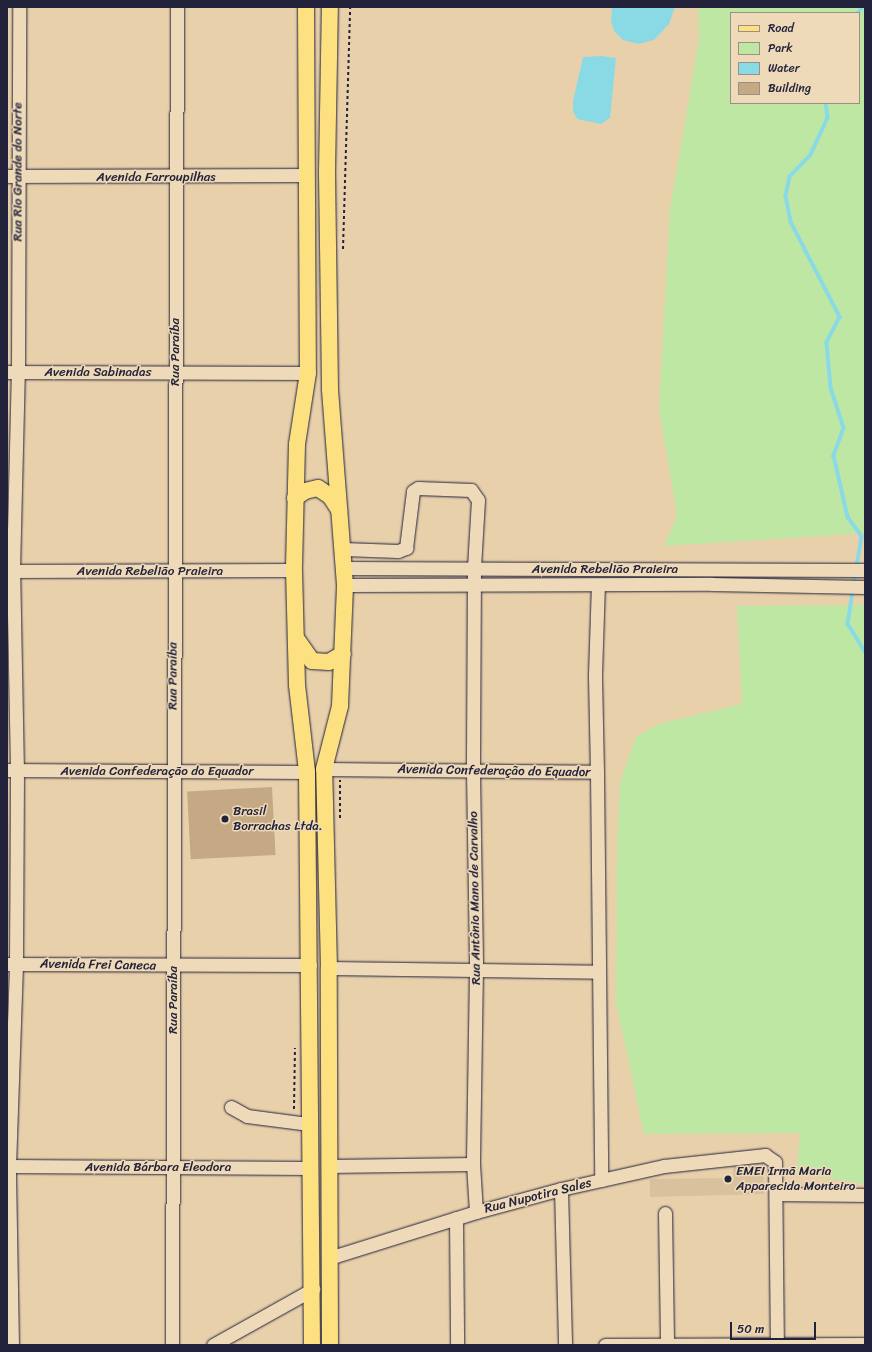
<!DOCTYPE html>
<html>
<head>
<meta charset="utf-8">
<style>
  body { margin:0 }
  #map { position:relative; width:872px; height:1352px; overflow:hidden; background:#e8d0ab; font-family:Sriracha,sans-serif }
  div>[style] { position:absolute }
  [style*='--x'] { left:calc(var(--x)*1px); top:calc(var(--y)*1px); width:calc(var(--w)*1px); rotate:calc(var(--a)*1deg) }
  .built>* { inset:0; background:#dac19d }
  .green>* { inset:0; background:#bee7a3 }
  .water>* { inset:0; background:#8adae6 }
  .stream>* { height:3.5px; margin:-1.75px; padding:0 1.75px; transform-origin:1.75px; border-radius:1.75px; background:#8adae6 }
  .building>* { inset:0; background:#c5a884; transform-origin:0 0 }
  .path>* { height:2px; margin-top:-1px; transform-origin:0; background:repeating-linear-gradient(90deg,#22223b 0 3px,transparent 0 6px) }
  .roads { filter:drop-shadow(0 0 1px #22223b) drop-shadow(0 0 1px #22223b) }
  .minor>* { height:13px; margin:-6.5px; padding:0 6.5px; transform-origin:6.5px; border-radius:6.5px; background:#eedab8 }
  .major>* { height:16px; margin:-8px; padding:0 8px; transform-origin:8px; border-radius:8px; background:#fde080 }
  .dots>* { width:11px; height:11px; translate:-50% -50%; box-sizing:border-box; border:2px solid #eedab8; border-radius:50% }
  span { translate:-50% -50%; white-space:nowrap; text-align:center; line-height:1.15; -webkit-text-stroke:3px #eedab8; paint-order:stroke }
  .street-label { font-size:13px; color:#22223b }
  .poi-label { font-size:13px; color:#22223b }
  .left { translate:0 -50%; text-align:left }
  .frame { position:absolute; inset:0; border:8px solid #22223b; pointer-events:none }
  .legend { position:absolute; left:730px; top:12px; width:130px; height:92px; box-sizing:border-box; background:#eedab8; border:1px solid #9c9086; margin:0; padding:5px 7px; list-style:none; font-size:12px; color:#22223b }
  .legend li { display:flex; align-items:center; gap:8px; height:20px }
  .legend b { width:20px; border:1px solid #9c9086 }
  .scale { position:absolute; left:730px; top:1322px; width:86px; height:18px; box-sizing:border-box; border:2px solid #22223b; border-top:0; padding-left:5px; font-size:12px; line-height:14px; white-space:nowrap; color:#22223b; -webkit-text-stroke:3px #eedab8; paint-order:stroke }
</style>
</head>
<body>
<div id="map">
  <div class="built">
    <div style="clip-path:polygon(763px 1161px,764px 1194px,650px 1197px,650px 1179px,733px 1178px,733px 1164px)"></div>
  </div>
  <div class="green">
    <div style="clip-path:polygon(evenodd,698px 7px,865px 7px,865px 533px,664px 546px,677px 516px,659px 408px,670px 209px,699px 40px,698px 7px,731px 13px,859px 13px,859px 103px,731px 103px,731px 13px)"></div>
    <div style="clip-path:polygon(865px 605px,865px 1184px,797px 1173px,800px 1133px,644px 1134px,616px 1002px,617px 855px,620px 783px,636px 737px,659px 724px,742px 704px,737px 606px)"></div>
  </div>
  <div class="water">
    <div style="clip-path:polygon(612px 7px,675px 7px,669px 24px,654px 40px,638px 44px,623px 40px,614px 31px,611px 21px)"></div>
    <div style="clip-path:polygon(601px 56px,616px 58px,610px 118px,601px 124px,577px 119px,573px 111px,573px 101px,583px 57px)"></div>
  </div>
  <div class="stream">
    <div style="--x:858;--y:13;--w:7;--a:-56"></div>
    <div style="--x:826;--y:103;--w:15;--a:82"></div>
    <div style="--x:828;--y:118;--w:41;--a:114.7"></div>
    <div style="--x:811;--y:155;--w:30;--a:134"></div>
    <div style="--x:790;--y:177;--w:19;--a:102"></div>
    <div style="--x:786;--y:196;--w:26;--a:79"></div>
    <div style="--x:791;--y:222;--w:107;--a:62.7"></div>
    <div style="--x:840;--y:317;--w:29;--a:117"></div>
    <div style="--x:827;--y:343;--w:45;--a:84.9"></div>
    <div style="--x:831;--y:388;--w:42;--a:72"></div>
    <div style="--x:844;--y:428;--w:30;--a:110"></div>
    <div style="--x:834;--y:456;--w:63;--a:77.1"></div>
    <div style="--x:848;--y:517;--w:24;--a:54"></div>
    <div style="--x:862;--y:536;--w:31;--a:99"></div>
    <div style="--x:856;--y:573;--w:52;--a:98.9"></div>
    <div style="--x:848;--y:624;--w:32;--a:58"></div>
  </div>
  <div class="building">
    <div style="left:272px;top:787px;width:68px;height:85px;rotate:87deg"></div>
  </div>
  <div class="path">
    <div style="--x:343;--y:249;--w:242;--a:-88.3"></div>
    <div style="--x:340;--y:818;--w:38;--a:-90"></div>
    <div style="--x:294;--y:1109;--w:61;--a:-89.1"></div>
  </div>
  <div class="roads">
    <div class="minor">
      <div style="--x:7;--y:176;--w:298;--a:-0.2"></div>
      <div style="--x:7;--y:372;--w:301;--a:0.2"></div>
      <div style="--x:343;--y:549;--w:55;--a:2.1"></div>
      <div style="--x:398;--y:551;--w:9;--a:-21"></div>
      <div style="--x:406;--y:548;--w:57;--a:-83"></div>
      <div style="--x:413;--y:491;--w:6;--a:-31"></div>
      <div style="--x:418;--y:488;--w:53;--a:2.2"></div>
      <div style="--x:471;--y:490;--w:12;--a:55"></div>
      <div style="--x:478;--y:500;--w:68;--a:93.4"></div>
      <div style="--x:474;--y:568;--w:203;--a:90.3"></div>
      <div style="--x:473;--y:771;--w:198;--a:89.1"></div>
      <div style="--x:476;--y:969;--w:195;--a:90.9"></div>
      <div style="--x:473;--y:1164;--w:48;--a:86.4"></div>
      <div style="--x:345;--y:568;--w:520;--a:0.22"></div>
      <div style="--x:7;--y:571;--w:287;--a:-0.2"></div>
      <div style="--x:345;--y:585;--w:367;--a:-0.2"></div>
      <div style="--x:712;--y:584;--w:153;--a:1.1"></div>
      <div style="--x:324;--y:769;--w:273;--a:0.6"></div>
      <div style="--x:597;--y:772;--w:98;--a:-91.2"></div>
      <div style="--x:595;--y:674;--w:89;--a:-88.1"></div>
      <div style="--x:7;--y:770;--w:300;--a:0.4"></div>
      <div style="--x:597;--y:772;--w:408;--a:89.4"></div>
      <div style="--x:8;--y:964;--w:302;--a:0.2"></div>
      <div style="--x:329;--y:968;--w:270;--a:0.8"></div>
      <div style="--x:231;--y:1107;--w:18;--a:29"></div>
      <div style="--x:247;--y:1116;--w:63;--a:7.4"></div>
      <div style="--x:7;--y:1166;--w:303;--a:0.4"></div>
      <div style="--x:329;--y:1166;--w:144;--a:-0.8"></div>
      <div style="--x:561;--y:1189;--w:156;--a:88.5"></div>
      <div style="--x:776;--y:1194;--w:89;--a:0.6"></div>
      <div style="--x:665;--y:1213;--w:132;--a:89.1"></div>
      <div style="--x:456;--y:1218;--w:127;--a:89.5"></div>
      <div style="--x:329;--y:1258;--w:154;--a:-17.4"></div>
      <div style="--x:476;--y:1212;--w:88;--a:-15.1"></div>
      <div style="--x:561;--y:1189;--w:106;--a:-12.6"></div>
      <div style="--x:664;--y:1166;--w:102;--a:-6.2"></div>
      <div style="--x:765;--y:1155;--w:12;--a:35"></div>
      <div style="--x:775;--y:1162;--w:183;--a:89.4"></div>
      <div style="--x:12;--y:1345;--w:179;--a:-91"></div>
      <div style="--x:9;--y:1166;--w:202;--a:-88"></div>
      <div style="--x:16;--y:964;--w:193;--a:-89.7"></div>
      <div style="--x:17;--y:771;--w:200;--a:-91.1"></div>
      <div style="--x:13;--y:571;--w:199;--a:-88.6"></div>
      <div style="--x:18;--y:372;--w:365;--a:-89.8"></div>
      <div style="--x:172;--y:1345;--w:1338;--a:-89.79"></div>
      <div style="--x:213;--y:1345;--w:115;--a:-29.2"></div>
      <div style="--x:605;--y:1345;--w:260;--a:-0.2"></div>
    </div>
    <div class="major">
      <div style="--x:306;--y:7;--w:366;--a:89.7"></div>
      <div style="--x:308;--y:373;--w:72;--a:98.8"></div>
      <div style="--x:297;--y:444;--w:126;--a:91.4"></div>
      <div style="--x:294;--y:570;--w:115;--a:88.5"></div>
      <div style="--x:297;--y:685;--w:88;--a:83.4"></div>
      <div style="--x:307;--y:772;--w:573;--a:89.5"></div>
      <div style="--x:295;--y:498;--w:12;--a:-35"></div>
      <div style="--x:305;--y:491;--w:13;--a:-13"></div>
      <div style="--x:318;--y:488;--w:14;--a:34"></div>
      <div style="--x:330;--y:496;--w:17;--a:57"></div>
      <div style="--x:296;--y:638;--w:28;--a:55"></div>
      <div style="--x:312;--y:661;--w:17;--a:3"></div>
      <div style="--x:329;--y:662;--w:16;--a:-30"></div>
      <div style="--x:330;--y:1345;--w:377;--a:-90.2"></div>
      <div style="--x:329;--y:968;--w:199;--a:-91.4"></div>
      <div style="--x:324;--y:769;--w:65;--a:-75.7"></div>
      <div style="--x:340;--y:706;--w:121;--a:-87.6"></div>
      <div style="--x:345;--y:585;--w:198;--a:-94.4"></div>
      <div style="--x:330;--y:388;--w:216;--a:-90.8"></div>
      <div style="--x:327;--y:172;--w:165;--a:-89"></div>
    </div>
  </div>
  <div class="dots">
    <div style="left:225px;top:819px;background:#22223b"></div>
    <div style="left:728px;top:1179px;background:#22223b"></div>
  </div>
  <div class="street-label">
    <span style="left:18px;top:172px;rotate:-90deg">Rua Rio Grande do Norte</span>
    <span style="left:156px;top:177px">Avenida Farroupilhas</span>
    <span style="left:175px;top:352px;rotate:-90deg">Rua Paraíba</span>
    <span style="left:98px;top:372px">Avenida Sabinadas</span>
    <span style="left:605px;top:569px">Avenida Rebelião Praieira</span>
    <span style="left:150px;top:571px">Avenida Rebelião Praieira</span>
    <span style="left:173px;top:676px;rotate:-90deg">Rua Paraíba</span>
    <span style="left:157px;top:771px">Avenida Confederação do Equador</span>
    <span style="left:494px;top:771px;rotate:1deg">Avenida Confederação do Equador</span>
    <span style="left:475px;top:898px;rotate:-91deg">Rua Antônio Mano de Carvalho</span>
    <span style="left:98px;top:965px;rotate:1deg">Avenida Frei Caneca</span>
    <span style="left:173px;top:1000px;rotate:-90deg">Rua Paraíba</span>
    <span style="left:158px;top:1167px">Avenida Bárbara Eleodora</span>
    <span style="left:538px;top:1196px;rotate:-14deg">Rua Nupotira Sales</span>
  </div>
  <div class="poi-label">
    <span class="left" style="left:233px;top:819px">Brasil<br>Borrachas Ltda.</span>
    <span class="left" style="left:736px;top:1179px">EMEI Irmã Maria<br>Apparecida Monteiro</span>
  </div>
  <div class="frame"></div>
  <ul class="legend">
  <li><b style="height:5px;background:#fde080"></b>Road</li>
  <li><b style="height:11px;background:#bee7a3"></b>Park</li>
  <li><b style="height:11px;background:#8adae6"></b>Water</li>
  <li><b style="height:11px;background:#c5a884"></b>Building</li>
  </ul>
  <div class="scale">50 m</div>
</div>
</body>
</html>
